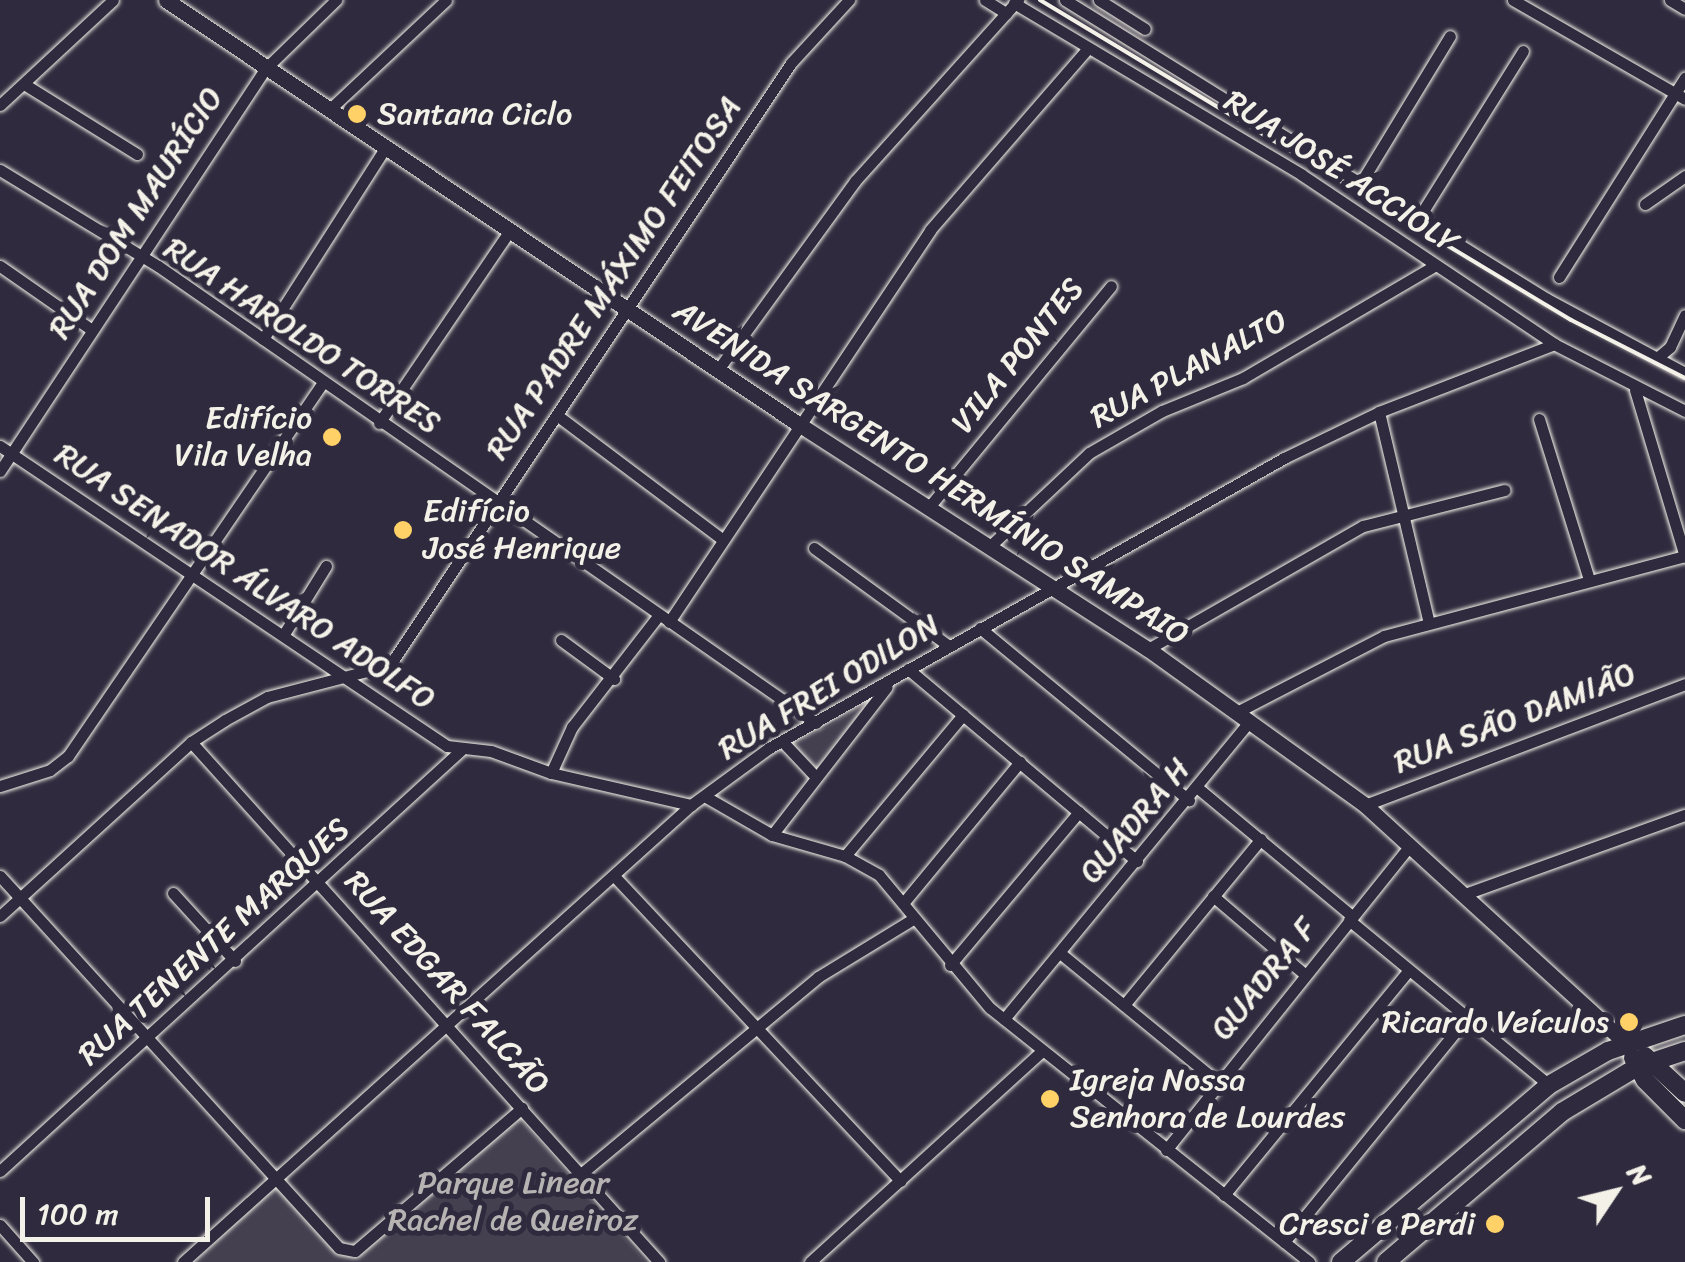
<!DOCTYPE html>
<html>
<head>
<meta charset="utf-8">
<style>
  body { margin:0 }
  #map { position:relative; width:1685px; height:1262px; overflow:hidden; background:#2f2a3d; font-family:Sriracha,sans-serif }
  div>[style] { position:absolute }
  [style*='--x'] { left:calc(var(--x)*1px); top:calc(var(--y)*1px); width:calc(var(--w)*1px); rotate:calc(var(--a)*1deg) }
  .green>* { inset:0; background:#454050 }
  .roads { filter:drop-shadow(0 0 2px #f4f1e8) drop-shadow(0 0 2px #f4f1e8) }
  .street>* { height:11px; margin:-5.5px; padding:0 5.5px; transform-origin:5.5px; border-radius:5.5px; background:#2f2a3d }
  .secondary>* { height:15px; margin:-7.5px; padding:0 7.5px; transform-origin:7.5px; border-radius:7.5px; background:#2f2a3d }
  .primary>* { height:18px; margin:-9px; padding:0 9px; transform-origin:9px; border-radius:9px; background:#2f2a3d }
  .rail>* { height:4px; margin:-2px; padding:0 2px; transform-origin:2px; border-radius:2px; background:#f4f1e8 }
  .dots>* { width:28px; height:28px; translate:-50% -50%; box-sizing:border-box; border:5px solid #2f2a3d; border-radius:50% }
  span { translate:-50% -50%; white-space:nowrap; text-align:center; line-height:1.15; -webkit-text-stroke:10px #2f2a3d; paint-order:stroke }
  .poi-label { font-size:32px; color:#f4f1e8 }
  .left { translate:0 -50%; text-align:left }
  .right { translate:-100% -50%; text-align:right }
  .street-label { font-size:32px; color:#f4f1e8 }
  .park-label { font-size:32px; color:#b7b3b3 }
  .north { position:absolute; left:1565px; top:1142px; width:100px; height:100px; -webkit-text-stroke:8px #2f2a3d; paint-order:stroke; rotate:55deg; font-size:28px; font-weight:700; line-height:40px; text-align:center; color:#f4f1e8 }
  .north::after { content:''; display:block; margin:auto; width:35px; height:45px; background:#f4f1e8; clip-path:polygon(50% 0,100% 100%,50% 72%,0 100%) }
  .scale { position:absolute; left:20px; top:1197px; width:190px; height:45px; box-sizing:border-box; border:5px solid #f4f1e8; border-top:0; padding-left:12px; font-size:30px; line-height:35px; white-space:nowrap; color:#f4f1e8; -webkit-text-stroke:8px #2f2a3d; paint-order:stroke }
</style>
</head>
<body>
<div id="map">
  <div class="green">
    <div style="clip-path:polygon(874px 697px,817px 768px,790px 744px,829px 726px)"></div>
    <div style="clip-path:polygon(519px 1118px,646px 1262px,194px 1262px,276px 1186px,335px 1251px,359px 1255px)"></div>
  </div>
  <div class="roads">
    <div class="street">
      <div style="--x:985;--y:0;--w:25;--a:32"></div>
      <div style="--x:1065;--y:0;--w:567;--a:31.81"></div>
      <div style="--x:1547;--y:299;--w:157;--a:28.2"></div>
      <div style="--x:1099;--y:0;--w:54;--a:32.2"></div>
      <div style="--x:1513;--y:0;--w:198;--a:29.9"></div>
      <div style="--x:1670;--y:0;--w:17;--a:31"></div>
      <div style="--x:1014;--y:3;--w:335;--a:30.8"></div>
      <div style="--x:1302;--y:175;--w:303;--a:33.8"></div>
      <div style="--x:1554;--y:344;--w:147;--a:27.1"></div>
      <div style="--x:24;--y:84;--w:133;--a:31.8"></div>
      <div style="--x:0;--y:105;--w:154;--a:-42.9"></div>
      <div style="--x:330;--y:109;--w:159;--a:-43.2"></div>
      <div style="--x:0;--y:170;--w:185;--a:31.3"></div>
      <div style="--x:158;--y:266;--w:801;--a:34.78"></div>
      <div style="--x:1360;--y:184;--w:173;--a:-58.7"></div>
      <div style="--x:1645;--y:204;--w:49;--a:-35"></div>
      <div style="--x:1418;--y:219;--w:198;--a:-58"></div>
      <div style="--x:0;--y:266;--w:112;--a:34.8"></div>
      <div style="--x:1559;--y:277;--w:236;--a:-57.7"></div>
      <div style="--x:263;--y:339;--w:227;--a:-57.4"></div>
      <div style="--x:1657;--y:358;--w:17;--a:-40"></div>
      <div style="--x:1670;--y:347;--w:35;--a:-65"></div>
      <div style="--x:717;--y:371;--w:235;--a:-54"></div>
      <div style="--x:855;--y:181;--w:244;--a:-48"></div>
      <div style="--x:1635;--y:390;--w:174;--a:73.3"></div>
      <div style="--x:1379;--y:412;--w:217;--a:76.7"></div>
      <div style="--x:558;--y:416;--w:206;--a:36.9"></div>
      <div style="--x:1539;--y:419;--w:169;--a:72.7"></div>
      <div style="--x:379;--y:423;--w:231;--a:-55.8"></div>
      <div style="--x:0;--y:446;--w:538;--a:33.87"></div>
      <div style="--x:447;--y:746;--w:44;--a:6.5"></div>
      <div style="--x:491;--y:751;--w:64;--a:20.1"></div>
      <div style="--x:551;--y:773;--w:144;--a:12.9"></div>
      <div style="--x:0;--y:471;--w:483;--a:-56.6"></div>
      <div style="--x:266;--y:68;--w:98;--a:-44.2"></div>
      <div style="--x:929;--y:507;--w:286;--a:-50.5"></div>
      <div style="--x:989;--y:547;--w:137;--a:-43.2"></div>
      <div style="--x:1089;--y:453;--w:84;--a:-29.9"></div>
      <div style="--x:1162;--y:411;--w:87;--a:-22.2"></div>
      <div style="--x:1243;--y:378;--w:221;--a:-30.4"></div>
      <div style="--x:814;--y:548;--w:167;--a:36"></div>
      <div style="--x:669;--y:622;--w:471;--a:-56.3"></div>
      <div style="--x:930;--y:230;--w:241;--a:-49"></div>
      <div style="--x:980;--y:628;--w:271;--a:39.5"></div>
      <div style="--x:284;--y:634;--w:80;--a:-58.3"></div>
      <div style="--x:561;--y:640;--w:66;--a:36.3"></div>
      <div style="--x:1148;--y:649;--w:248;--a:-29.8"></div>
      <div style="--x:1363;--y:526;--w:146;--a:-14.3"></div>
      <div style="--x:908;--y:669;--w:299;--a:40"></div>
      <div style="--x:1235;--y:713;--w:168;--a:-27.3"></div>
      <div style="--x:1384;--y:636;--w:311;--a:-14.9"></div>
      <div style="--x:782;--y:741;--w:48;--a:46.7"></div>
      <div style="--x:191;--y:742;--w:700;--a:48.01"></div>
      <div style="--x:551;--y:773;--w:51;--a:-65.5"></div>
      <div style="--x:572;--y:727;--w:142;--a:-52.2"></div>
      <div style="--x:0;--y:786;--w:52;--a:-17.7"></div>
      <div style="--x:50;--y:770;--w:23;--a:-38"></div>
      <div style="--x:68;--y:756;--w:453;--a:-55.7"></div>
      <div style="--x:1199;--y:789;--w:199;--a:39.7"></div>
      <div style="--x:706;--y:797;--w:76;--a:29.9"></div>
      <div style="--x:772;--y:835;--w:76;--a:16"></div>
      <div style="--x:845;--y:856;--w:39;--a:29"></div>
      <div style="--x:879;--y:875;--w:173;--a:50.2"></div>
      <div style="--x:990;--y:1008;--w:408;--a:38.5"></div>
      <div style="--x:1365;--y:805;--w:342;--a:-20.7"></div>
      <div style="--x:772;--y:835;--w:187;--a:-52.2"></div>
      <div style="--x:845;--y:856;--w:184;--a:-50.1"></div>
      <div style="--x:0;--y:876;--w:503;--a:47.66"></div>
      <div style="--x:339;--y:1248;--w:16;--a:11"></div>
      <div style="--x:355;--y:1251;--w:220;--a:-40.6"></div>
      <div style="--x:615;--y:877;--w:417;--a:46.8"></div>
      <div style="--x:173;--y:893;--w:92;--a:47.6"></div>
      <div style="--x:1465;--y:894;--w:234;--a:-19.8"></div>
      <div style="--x:1213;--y:896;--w:118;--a:40.5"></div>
      <div style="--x:904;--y:902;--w:182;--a:-50.4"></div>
      <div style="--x:0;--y:916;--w:258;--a:-42.3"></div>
      <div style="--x:191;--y:742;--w:40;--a:-32.9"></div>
      <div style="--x:225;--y:720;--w:48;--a:-28.7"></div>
      <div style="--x:267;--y:697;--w:127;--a:-14.6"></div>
      <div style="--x:390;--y:665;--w:723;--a:-56.33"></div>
      <div style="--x:791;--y:63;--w:86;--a:-47.4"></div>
      <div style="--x:1349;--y:920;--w:259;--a:39.5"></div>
      <div style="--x:1060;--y:953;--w:207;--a:39.3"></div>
      <div style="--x:950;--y:965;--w:200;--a:-49.9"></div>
      <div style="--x:1124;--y:1005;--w:215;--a:-50.5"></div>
      <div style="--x:1004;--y:1019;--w:386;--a:-50.5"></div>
      <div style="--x:1166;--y:1150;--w:391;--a:-51.3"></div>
      <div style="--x:0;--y:1171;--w:624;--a:-42.4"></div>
      <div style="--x:582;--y:1173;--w:307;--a:-39.7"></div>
      <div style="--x:818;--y:977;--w:111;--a:-31.4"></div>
      <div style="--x:1224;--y:1195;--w:291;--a:-50.6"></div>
      <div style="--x:0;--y:1225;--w:50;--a:48.3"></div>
      <div style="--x:1284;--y:1242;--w:289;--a:-50.8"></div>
      <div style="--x:183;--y:1262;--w:683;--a:-41.97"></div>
      <div style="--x:691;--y:805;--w:97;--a:-36.2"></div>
      <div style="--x:769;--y:748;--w:591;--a:-29.38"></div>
      <div style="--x:1284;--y:458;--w:106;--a:-25.8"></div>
      <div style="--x:1379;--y:412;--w:188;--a:-21.2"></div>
      <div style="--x:810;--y:1262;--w:312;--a:-42.3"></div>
    </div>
    <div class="secondary">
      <div style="--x:166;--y:0;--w:760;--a:33.84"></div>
      <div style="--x:797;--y:423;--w:417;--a:32.8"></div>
      <div style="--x:1148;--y:649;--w:267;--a:35.7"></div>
      <div style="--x:1365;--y:805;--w:355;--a:42.4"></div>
    </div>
    <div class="primary">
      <div style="--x:1645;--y:1056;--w:54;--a:42.8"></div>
      <div style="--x:1633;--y:1058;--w:25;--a:61"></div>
      <div style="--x:1645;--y:1080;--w:57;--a:45"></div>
      <div style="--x:1341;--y:1262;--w:273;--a:-40.4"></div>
      <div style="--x:1549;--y:1085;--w:68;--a:-30"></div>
      <div style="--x:1608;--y:1051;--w:81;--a:-18.7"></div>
      <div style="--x:1386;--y:1262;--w:231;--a:-40.4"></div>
      <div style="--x:1562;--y:1112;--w:87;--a:-31"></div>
      <div style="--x:1637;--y:1067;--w:51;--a:-18.4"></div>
    </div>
  </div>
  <div class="rail">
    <div style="--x:1040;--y:0;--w:620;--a:31.07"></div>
    <div style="--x:1571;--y:320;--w:128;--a:27"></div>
  </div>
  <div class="dots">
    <div style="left:357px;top:114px;background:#ffd166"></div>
    <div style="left:332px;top:437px;background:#ffd166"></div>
    <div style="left:403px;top:530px;background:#ffd166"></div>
    <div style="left:1629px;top:1022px;background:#ffd166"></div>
    <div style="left:1050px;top:1099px;background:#ffd166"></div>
    <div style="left:1495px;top:1224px;background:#ffd166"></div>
  </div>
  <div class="poi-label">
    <span class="left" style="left:377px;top:114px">Santana Ciclo</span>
    <span class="right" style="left:312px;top:437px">Edifício<br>Vila Velha</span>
    <span class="left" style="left:423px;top:530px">Edifício<br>José Henrique</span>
    <span class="right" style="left:1609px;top:1022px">Ricardo Veículos</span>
    <span class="left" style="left:1070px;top:1099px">Igreja Nossa<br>Senhora de Lourdes</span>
    <span class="right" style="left:1475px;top:1224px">Cresci e Perdi</span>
  </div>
  <div class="street-label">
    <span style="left:1341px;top:172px;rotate:33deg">RUA JOSÉ ACCIOLY</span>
    <span style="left:136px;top:213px;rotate:-57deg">RUA DOM MAURÍCIO</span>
    <span style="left:614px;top:278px;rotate:-56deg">RUA PADRE MÁXIMO FEITOSA</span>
    <span style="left:302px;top:336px;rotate:34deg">RUA HAROLDO TORRES</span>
    <span style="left:1018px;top:356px;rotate:-51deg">VILA PONTES</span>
    <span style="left:1189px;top:369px;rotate:-28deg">RUA PLANALTO</span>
    <span style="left:931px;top:473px;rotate:33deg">AVENIDA SARGENTO HERMÍNIO SAMPAIO</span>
    <span style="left:245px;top:577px;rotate:34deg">RUA SENADOR ÁLVARO ADOLFO</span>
    <span style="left:829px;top:687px;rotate:-31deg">RUA FREI ODILON</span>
    <span style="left:1515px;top:718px;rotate:-21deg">RUA SÃO DAMIÃO</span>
    <span style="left:1135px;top:821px;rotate:-50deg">QUADRA H</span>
    <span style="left:214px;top:942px;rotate:-42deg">RUA TENENTE MARQUES</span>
    <span style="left:1264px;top:979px;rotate:-51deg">QUADRA F</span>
    <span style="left:447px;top:983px;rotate:48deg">RUA EDGAR FALCÃO</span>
  </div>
  <div class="park-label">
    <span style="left:513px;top:1202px">Parque Linear<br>Rachel de Queiroz</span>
  </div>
  <div class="north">N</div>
  <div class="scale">100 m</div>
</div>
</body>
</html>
